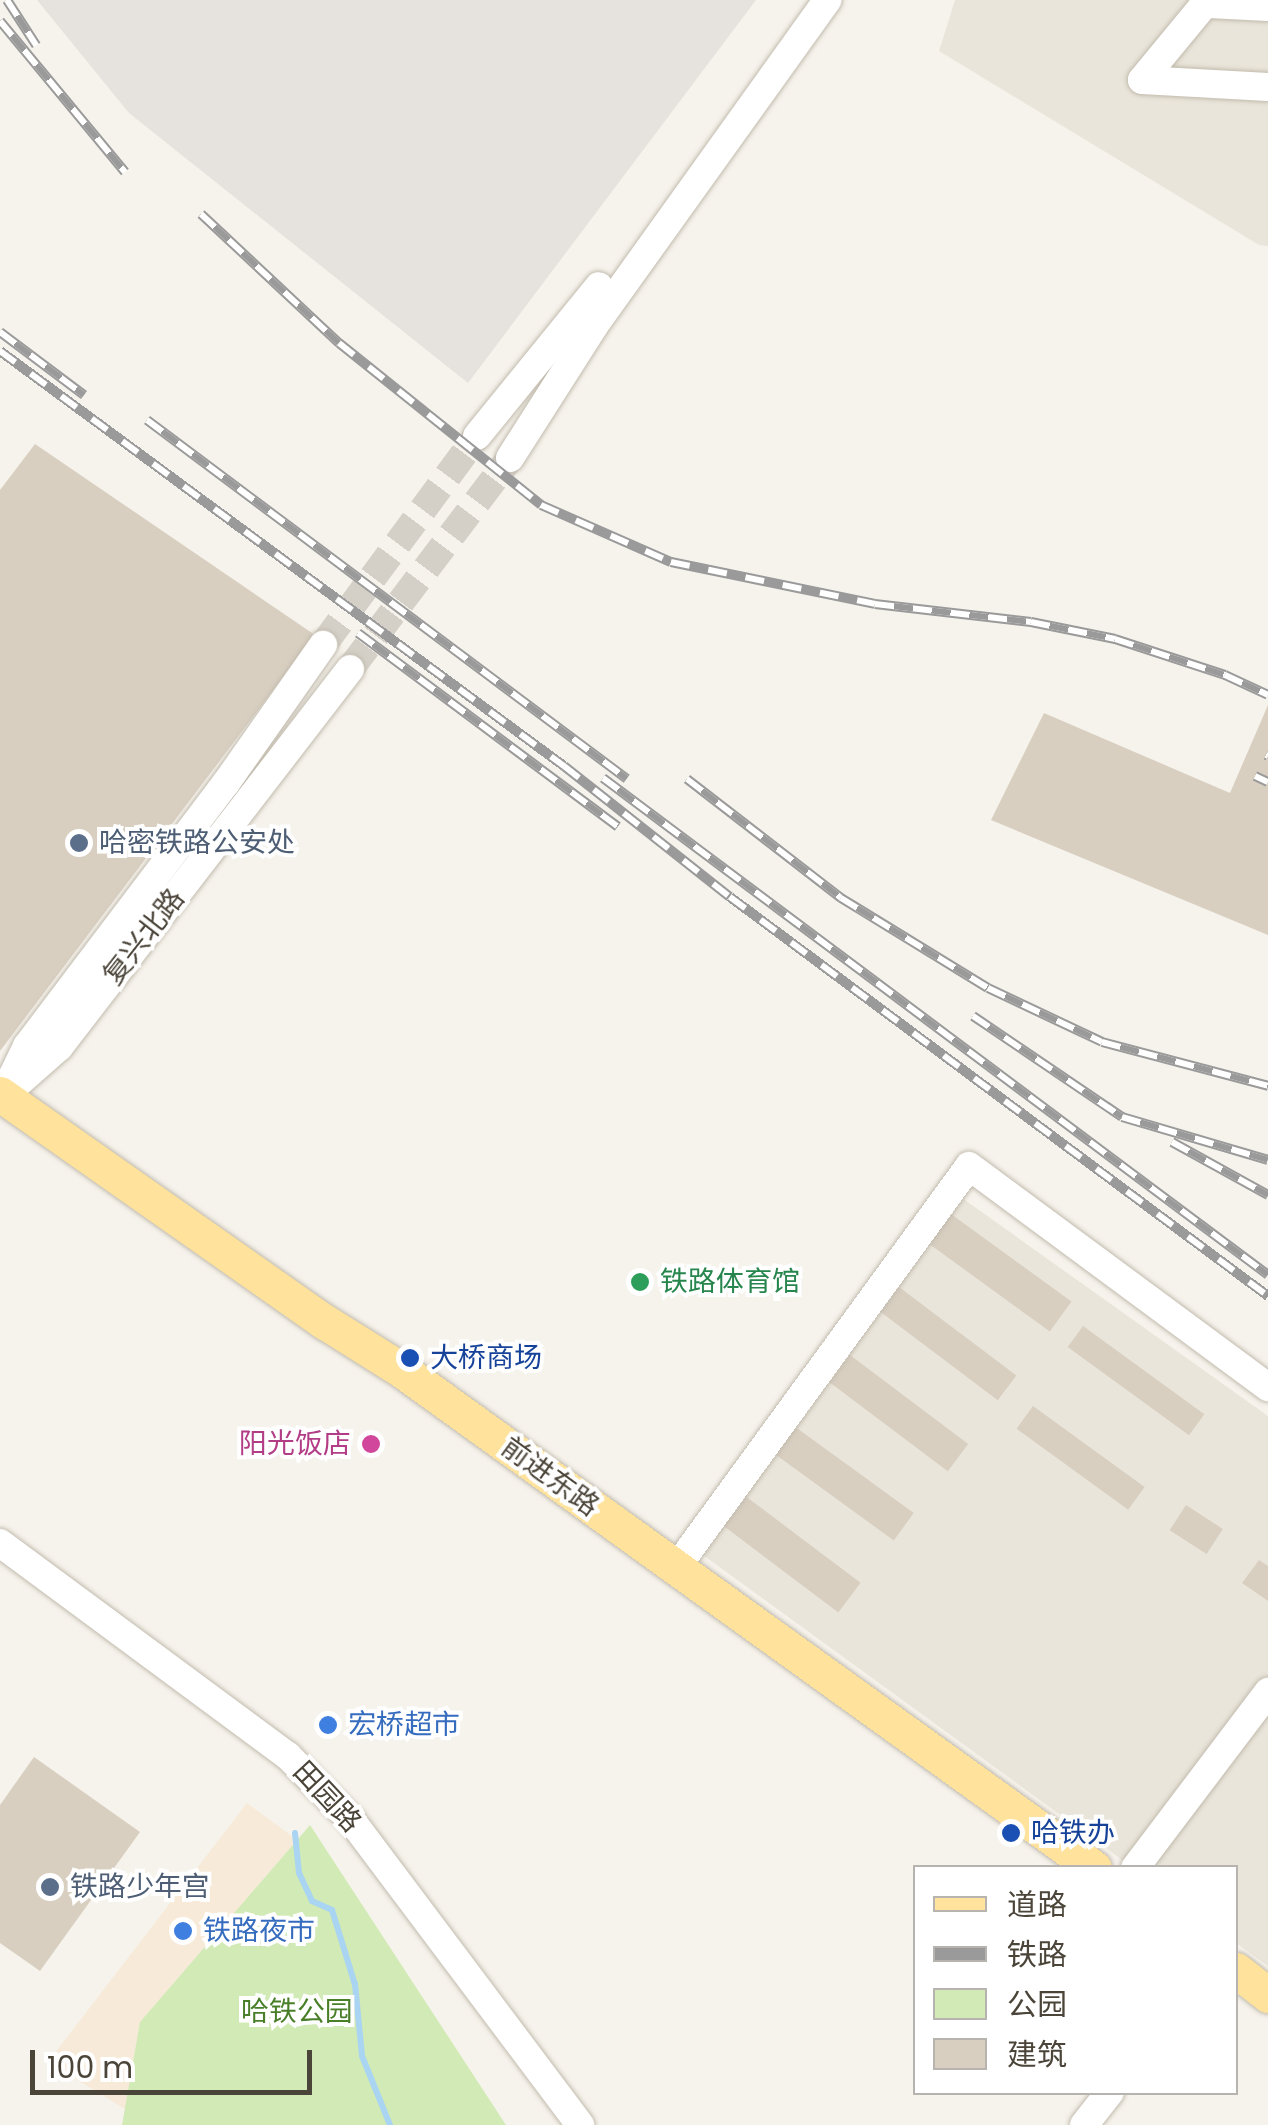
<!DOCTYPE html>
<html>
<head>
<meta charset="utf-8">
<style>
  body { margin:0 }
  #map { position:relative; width:1268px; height:2125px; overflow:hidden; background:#f6f3ec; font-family:Poppins,"Noto Sans SC",sans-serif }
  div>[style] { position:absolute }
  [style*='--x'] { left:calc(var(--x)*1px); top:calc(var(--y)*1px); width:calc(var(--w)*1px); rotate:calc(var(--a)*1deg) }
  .residential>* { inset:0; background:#eae5da }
  .commercial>* { inset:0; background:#f7ead8 }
  .industrial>* { inset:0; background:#e6e2dd }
  .green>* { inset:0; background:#d2eab5 }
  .stream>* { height:6px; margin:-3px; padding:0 3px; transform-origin:3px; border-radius:3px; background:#a9d4f2 }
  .building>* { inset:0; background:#d8cfc1; transform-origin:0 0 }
  .minor-tunnel>* { height:28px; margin-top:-14px; transform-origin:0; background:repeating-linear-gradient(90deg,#d4d0c8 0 28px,transparent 0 42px) }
  .roads { filter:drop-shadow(0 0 2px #c2bbae) drop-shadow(0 0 2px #c2bbae) }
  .minor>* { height:28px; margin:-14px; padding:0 14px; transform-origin:14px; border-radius:14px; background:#fff }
  .major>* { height:35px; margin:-17.5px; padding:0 17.5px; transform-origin:17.5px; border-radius:17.5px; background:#ffe39c }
  .rail>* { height:10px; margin-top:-5px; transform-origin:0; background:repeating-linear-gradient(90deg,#fff 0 19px,#9a9a9a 0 38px); box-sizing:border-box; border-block:2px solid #9a9a9a }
  .dots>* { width:28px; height:28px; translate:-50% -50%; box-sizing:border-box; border:5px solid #fff; border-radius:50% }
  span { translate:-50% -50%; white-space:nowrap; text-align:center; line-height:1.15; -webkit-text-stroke:8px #fff; paint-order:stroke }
  .service-label { font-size:28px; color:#4e5e75 }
  .left { translate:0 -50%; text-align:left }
  .street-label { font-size:28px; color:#4b4439 }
  .leisure-label { font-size:28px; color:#27864d }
  .transit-label { font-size:28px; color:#164399 }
  .hotel-label { font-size:28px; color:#b23c85 }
  .right { translate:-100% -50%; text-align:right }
  .shop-label { font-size:28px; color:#366cbe }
  .park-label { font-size:28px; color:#4a7f2a }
  .legend { position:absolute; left:913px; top:1865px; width:325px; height:230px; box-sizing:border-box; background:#fff; border:2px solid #b7b4b0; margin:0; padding:12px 18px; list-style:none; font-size:30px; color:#4b4439 }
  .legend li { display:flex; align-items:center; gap:20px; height:50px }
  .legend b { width:50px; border:2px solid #b7b4b0 }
  .scale { position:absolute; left:30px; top:2050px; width:282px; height:45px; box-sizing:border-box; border:5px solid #4b4439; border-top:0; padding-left:12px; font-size:30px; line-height:35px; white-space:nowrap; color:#4b4439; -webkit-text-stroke:8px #fff; paint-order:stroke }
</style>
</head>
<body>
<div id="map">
  <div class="residential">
    <div style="clip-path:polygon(955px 0,1268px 0,1268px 246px,1259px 245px,939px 51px)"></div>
    <div style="clip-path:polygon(941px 1183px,1268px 1416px,1268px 1966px,1236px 1943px,1236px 1868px,1132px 1867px,689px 1545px)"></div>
  </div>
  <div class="commercial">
    <div style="clip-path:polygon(247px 1803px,297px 1840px,140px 2022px,125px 2109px,48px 2062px)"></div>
  </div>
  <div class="industrial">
    <div style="clip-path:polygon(37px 0,756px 0,468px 383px,129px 113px)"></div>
  </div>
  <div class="green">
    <div style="clip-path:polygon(310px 1825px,506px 2125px,122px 2125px,140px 2022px)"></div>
  </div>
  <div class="stream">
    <div style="--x:295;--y:1833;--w:40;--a:84.3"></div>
    <div style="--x:299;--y:1873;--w:31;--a:65"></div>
    <div style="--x:312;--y:1901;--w:22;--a:24"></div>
    <div style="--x:332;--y:1910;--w:44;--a:72.8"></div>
    <div style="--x:345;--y:1952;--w:34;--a:73"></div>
    <div style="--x:355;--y:1984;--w:72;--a:84.4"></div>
    <div style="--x:362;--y:2056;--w:74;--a:67.9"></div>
  </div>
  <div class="building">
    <div style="clip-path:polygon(35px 444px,315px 635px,0 1051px,0 490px)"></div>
    <div style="clip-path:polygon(1268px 705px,1268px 935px,991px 820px,1044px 713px,1230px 793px)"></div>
    <div style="left:951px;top:1214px;width:149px;height:37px;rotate:36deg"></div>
    <div style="left:899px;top:1287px;width:147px;height:31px;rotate:37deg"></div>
    <div style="left:1083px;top:1326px;width:150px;height:26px;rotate:36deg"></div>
    <div style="left:850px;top:1355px;width:148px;height:34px;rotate:37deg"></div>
    <div style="left:1033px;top:1406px;width:138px;height:28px;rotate:36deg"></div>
    <div style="left:794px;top:1426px;width:148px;height:34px;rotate:36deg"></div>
    <div style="left:744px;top:1495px;width:146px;height:37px;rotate:37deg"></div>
    <div style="left:1186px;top:1505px;width:44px;height:30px;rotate:33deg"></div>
    <div style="clip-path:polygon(1259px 1560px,1268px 1566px,1268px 1601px,1242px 1583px)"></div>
    <div style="clip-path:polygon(34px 1757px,140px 1832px,40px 1971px,0 1943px,0 1805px)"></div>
  </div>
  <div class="minor-tunnel">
    <div style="--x:323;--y:645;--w:260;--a:-53.6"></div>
    <div style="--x:350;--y:669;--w:265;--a:-52.8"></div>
  </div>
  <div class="roads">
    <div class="minor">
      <div style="--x:1209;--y:4;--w:59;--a:2.9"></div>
      <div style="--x:1142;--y:80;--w:126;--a:3.2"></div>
      <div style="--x:1142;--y:80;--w:104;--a:-50.5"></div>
      <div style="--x:477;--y:436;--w:193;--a:-50.9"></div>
      <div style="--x:510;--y:458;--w:156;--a:-57.5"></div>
      <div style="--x:594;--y:326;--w:401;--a:-54.4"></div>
      <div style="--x:8;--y:1085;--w:43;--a:-64"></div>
      <div style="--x:27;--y:1046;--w:330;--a:-52.9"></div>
      <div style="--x:226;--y:783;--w:169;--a:-54.9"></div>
      <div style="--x:0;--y:1099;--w:79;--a:-41.4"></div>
      <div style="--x:59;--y:1047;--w:477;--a:-52.4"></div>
      <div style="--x:0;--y:1543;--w:358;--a:36.5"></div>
      <div style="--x:288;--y:1756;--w:91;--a:45.4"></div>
      <div style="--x:352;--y:1821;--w:380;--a:53.1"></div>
      <div style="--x:676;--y:1568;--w:497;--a:-53.9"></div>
      <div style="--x:969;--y:1166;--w:372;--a:36.5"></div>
      <div style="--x:1135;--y:1868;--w:221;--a:-52.9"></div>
      <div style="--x:1084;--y:2125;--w:42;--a:-51.8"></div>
    </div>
    <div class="major">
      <div style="--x:0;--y:1094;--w:397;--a:35.1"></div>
      <div style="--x:325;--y:1322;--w:92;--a:32.1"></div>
      <div style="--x:403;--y:1371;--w:851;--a:35.73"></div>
      <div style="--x:1236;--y:1970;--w:41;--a:38"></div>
    </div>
  </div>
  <div class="rail">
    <div style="--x:7;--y:0;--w:54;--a:57.2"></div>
    <div style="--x:0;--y:21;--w:196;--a:50.4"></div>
    <div style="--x:201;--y:214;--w:189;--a:43.1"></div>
    <div style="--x:339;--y:343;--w:259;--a:38.7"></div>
    <div style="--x:541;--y:505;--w:142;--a:23.7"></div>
    <div style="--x:671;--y:562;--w:208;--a:11.6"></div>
    <div style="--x:875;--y:604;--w:157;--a:6.6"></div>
    <div style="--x:1031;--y:622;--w:86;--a:11.4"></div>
    <div style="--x:1115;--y:639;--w:116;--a:18.1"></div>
    <div style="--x:1225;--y:675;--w:47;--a:24.9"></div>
    <div style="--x:0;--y:332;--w:105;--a:36.9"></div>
    <div style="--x:0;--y:351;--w:700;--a:36.35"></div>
    <div style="--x:564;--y:766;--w:211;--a:38.3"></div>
    <div style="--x:730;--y:897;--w:670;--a:36.56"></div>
    <div style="--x:147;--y:420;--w:599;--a:36.79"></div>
    <div style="--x:358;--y:633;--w:324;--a:36.7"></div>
    <div style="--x:1266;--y:755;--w:2;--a:27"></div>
    <div style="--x:1255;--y:776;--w:14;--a:25"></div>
    <div style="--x:603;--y:778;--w:830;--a:36.77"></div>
    <div style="--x:687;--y:779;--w:195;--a:37.7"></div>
    <div style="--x:841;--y:898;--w:172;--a:31.5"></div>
    <div style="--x:988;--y:988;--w:126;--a:25.3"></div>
    <div style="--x:1102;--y:1042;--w:172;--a:14.8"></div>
    <div style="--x:973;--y:1016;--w:180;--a:34.1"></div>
    <div style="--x:1122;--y:1117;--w:152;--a:16.4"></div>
    <div style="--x:1172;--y:1142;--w:110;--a:28.9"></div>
  </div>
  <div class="dots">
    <div style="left:79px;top:843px;background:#5c6f8a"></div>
    <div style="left:640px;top:1282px;background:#2e9e5b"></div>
    <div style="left:410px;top:1358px;background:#1a4fb4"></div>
    <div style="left:371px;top:1444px;background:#d1479c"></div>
    <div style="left:328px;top:1725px;background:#3f7fe0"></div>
    <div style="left:1011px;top:1833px;background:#1a4fb4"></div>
    <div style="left:50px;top:1887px;background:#5c6f8a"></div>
    <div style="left:183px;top:1931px;background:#3f7fe0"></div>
  </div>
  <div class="service-label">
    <span class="left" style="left:99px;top:843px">哈密铁路公安处</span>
    <span class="left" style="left:70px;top:1887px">铁路少年宫</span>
  </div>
  <div class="street-label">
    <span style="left:144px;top:937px;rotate:-52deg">复兴北路</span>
    <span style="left:550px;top:1477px;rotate:36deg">前进东路</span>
    <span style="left:327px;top:1797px;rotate:47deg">田园路</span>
  </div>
  <div class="leisure-label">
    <span class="left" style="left:660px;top:1282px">铁路体育馆</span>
  </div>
  <div class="transit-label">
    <span class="left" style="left:430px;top:1358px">大桥商场</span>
    <span class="left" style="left:1031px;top:1833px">哈铁办</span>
  </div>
  <div class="hotel-label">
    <span class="right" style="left:351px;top:1444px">阳光饭店</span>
  </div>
  <div class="shop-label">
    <span class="left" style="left:348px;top:1725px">宏桥超市</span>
    <span class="left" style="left:203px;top:1931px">铁路夜市</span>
  </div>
  <div class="park-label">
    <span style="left:297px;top:2012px">哈铁公园</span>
  </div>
  <ul class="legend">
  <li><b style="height:12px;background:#ffe39c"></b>道路</li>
  <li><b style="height:12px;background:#9a9a9a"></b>铁路</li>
  <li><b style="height:28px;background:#d2eab5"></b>公园</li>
  <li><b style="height:28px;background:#d8cfc1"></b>建筑</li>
  </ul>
  <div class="scale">100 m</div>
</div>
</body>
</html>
